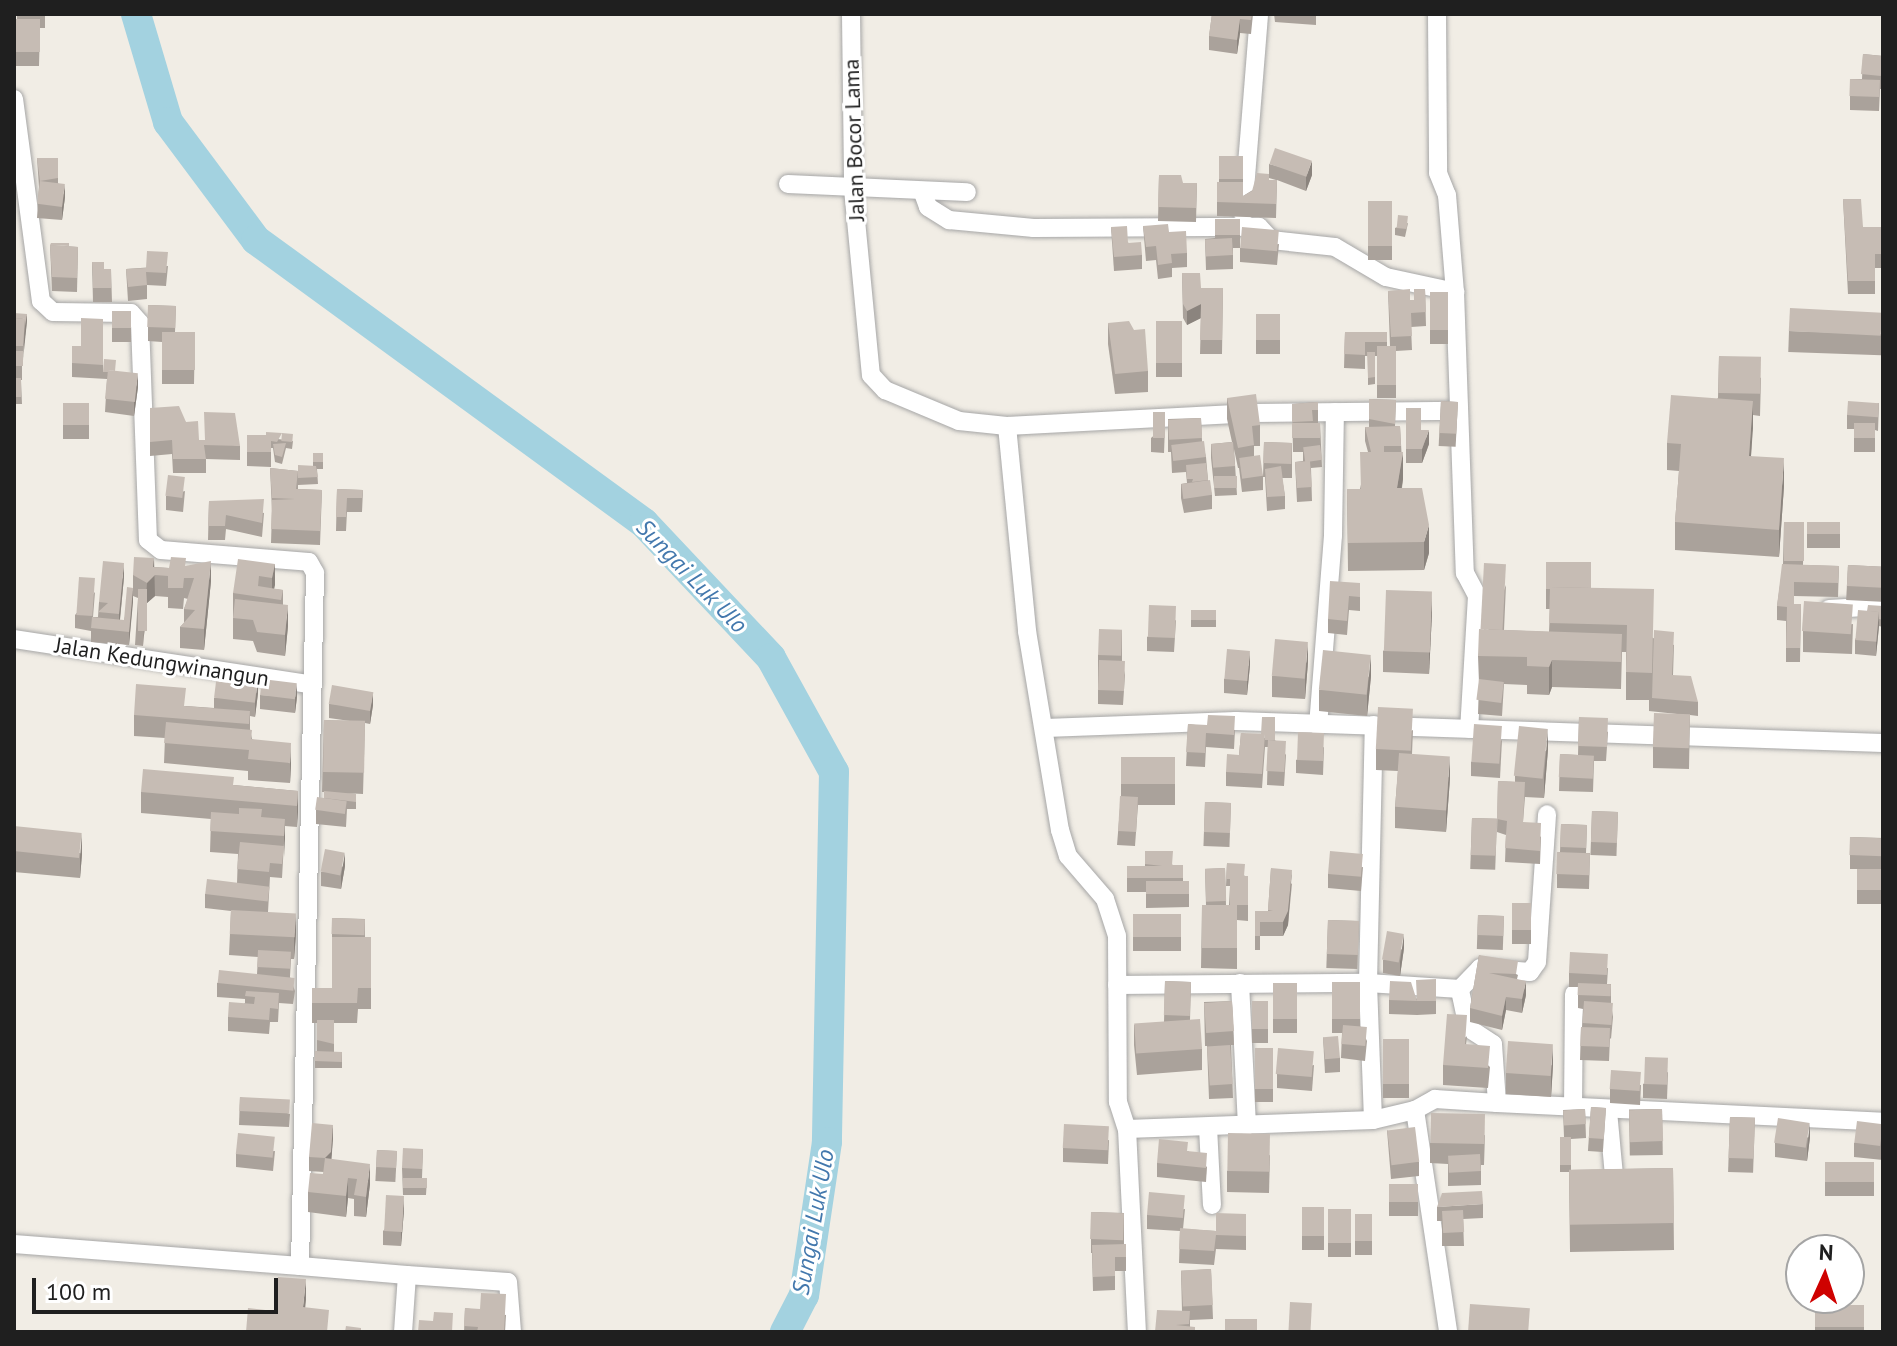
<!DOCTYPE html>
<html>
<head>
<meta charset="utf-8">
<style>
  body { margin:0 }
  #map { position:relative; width:1897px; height:1346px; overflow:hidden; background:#f1ede5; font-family:"PT Sans",sans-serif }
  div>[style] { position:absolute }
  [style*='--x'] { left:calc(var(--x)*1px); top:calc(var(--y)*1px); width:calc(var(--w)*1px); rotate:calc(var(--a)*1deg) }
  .river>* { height:30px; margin:-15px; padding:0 15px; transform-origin:15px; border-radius:15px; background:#a3d2e0 }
  .roads { filter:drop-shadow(0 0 2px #a6a6a6) drop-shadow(0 0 2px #a6a6a6) }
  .minor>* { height:18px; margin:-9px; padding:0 9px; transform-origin:9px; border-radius:9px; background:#fff }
  .wall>* { inset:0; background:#aaa29b; transform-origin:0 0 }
  .shaded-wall>* { inset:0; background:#8b847e }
  .building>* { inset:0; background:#c6bcb4; transform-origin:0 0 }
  span { translate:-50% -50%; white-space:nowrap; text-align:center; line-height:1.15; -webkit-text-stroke:6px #fff; paint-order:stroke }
  .street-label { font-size:22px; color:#1f1f1f }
  .water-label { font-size:24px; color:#4378ad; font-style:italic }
  .frame { position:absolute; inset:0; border:16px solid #1f1f1f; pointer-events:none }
  .north { position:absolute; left:1785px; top:1234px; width:80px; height:80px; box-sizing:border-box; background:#fff; border:2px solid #a5a5a5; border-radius:50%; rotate:3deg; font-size:22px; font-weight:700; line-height:32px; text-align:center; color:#1f1f1f }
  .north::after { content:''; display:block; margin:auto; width:28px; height:36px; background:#cf0100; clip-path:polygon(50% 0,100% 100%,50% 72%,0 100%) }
  .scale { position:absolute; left:32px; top:1278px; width:246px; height:36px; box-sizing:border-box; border:4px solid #1f1f1f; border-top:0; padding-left:10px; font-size:24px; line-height:28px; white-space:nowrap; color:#1f1f1f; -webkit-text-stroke:6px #fff; paint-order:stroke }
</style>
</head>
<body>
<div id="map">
  <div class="river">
    <div style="--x:136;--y:14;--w:113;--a:73.5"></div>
    <div style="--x:168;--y:122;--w:147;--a:53.3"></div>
    <div style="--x:256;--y:240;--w:480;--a:36.1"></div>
    <div style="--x:644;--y:523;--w:185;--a:46.7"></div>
    <div style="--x:771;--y:658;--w:130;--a:61.1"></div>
    <div style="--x:834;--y:772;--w:370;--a:91.1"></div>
    <div style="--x:827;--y:1142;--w:155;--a:98.5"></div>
    <div style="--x:804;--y:1295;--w:42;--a:117.2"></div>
  </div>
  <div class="roads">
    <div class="minor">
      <div style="--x:851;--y:14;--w:175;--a:89.3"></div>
      <div style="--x:853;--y:189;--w:187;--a:84.5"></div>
      <div style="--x:871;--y:375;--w:21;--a:47"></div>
      <div style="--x:885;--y:390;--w:80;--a:22.7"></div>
      <div style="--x:959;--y:421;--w:48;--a:5.9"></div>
      <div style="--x:1007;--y:426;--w:206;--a:84.4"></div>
      <div style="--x:1027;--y:631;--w:202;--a:80.6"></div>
      <div style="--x:1060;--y:830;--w:27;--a:73"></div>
      <div style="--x:1068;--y:856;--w:57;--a:49.3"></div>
      <div style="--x:1105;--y:899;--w:39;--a:72"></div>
      <div style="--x:1117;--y:936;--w:166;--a:89.7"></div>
      <div style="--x:1118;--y:1102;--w:28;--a:72"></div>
      <div style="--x:1127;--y:1129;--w:203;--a:87.2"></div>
      <div style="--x:1437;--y:14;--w:159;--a:89.6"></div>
      <div style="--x:1438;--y:173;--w:24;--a:68"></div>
      <div style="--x:1447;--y:195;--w:97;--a:85.3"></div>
      <div style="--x:1455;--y:292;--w:281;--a:88"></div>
      <div style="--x:1465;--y:573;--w:26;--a:62"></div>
      <div style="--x:1477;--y:596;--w:133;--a:93.4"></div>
      <div style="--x:14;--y:99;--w:204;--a:82.4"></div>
      <div style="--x:41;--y:301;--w:16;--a:43"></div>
      <div style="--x:53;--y:312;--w:78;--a:0.7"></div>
      <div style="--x:131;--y:313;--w:13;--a:48"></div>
      <div style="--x:140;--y:323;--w:217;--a:87.9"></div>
      <div style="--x:148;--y:540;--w:16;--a:38"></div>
      <div style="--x:161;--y:550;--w:148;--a:4.6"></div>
      <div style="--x:309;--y:562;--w:13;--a:61"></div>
      <div style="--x:315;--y:573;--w:693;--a:91.24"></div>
      <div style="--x:300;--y:1266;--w:287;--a:-175.6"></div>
      <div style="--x:788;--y:184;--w:179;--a:2.6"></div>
      <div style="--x:923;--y:193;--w:15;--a:70"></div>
      <div style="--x:928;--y:207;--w:25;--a:32"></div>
      <div style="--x:949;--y:220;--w:85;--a:5.4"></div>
      <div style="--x:1034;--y:228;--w:225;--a:-0.3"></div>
      <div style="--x:1259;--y:227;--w:18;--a:47"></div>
      <div style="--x:1271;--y:240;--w:64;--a:6.2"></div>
      <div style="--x:1335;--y:247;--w:59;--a:30.5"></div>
      <div style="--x:1386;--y:277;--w:71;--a:12.3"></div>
      <div style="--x:1243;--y:214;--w:201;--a:-85.4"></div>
      <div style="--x:1007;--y:426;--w:247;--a:-3"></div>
      <div style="--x:1254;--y:413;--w:205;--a:-0.6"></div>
      <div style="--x:1829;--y:609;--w:54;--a:-3.2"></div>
      <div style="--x:14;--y:639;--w:296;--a:8.7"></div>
      <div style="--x:1318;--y:726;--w:192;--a:-85.5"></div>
      <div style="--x:1333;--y:535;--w:123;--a:-89.1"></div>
      <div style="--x:1045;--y:728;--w:191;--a:-2.1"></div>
      <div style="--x:1236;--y:721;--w:647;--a:1.95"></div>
      <div style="--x:1240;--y:983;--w:143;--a:87.2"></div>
      <div style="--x:1117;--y:985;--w:251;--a:-0.5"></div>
      <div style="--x:1368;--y:983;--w:92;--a:3.7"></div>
      <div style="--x:1460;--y:989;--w:29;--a:-46"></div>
      <div style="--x:1480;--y:968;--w:50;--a:4.6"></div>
      <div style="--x:1530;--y:972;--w:12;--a:-55"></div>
      <div style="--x:1537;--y:962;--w:148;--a:-86.1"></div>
      <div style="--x:1497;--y:1103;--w:386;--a:2.8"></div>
      <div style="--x:1573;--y:1109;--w:115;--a:-89.5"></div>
      <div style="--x:1415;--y:1110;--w:23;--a:-29"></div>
      <div style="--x:1435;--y:1099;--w:62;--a:3.7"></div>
      <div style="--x:1497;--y:1103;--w:59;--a:-93.9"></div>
      <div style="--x:1493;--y:1044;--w:30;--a:-147"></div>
      <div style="--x:1468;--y:1028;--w:40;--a:-102"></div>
      <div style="--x:1608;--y:1111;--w:65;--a:84.7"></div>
      <div style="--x:1373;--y:1120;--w:137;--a:-92.1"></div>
      <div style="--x:1368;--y:983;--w:258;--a:-88.7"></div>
      <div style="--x:1208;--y:1127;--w:78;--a:87.1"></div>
      <div style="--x:1127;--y:1129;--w:246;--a:-2.1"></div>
      <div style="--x:1373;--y:1120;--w:43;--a:-13.4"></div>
      <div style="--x:1415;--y:1110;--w:224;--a:81.5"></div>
      <div style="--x:300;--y:1266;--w:107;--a:4.8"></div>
      <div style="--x:407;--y:1275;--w:57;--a:94"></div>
      <div style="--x:407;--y:1275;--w:101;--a:4"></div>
      <div style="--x:508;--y:1282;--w:50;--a:85.4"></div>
    </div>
  </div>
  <div class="wall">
    <div style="clip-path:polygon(17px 14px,45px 14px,45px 28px,40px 28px,39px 66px,14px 66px,14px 19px,17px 19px)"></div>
    <div style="clip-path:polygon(1212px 14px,1253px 14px,1251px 34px,1240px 33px,1237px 54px,1209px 50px,1209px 36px)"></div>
    <div style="clip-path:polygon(1274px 14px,1316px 14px,1316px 25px,1275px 22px)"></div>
    <div style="clip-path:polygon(1863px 54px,1883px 56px,1883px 89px,1880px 89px,1879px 111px,1850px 110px,1850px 79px,1862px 79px)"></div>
    <div style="clip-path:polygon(1219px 156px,1243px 156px,1243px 196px,1269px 180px,1276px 180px,1269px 178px,1269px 164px,1312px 175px,1306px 191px,1277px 180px,1276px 218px,1217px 216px,1217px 182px,1219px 182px)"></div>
    <div style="clip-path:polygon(37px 158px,58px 158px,58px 183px,65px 197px,62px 220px,37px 218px,39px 187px)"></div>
    <div style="clip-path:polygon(1159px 175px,1183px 183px,1197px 183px,1196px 222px,1158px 221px)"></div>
    <div style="clip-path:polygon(1843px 199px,1863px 227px,1883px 227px,1883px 268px,1875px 268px,1875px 294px,1848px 294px)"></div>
    <div style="left:1368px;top:201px;width:24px;height:59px"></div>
    <div style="clip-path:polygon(1215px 219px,1240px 219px,1240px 248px,1233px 248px,1233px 269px,1206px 270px,1205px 239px,1215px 238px)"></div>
    <div style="clip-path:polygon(1408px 223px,1405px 237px,1395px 235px,1395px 228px)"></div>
    <div style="clip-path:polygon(1143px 226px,1169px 232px,1187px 253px,1187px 267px,1172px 268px,1172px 277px,1158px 279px,1156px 260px,1146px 261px)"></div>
    <div style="clip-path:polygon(1111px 227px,1142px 255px,1142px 269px,1114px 271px)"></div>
    <div style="clip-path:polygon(1279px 244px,1277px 265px,1240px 262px,1240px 248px)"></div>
    <div style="clip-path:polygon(50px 245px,78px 247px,77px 292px,52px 291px)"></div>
    <div style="clip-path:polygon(92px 262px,104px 269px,111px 269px,112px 302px,93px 302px)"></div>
    <div style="clip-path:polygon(168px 266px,166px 286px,147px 285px,147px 299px,128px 301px,126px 269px)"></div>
    <div style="clip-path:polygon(1182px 273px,1201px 288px,1223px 288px,1222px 354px,1200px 354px,1201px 318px,1187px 325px,1183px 318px)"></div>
    <div style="clip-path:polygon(1425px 289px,1426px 326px,1411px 327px,1412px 350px,1396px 351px,1396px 398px,1377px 398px,1377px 356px,1375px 356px,1375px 384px,1368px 385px,1368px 356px,1365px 356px,1365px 369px,1344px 368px,1345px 332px,1387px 332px,1387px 346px,1390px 346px,1388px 291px,1410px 300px,1414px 300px)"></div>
    <div style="left:1430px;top:292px;width:18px;height:52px"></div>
    <div style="clip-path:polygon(148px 305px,176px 306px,175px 332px,195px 332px,194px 384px,162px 384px,162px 342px,148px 341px)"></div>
    <div style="left:112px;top:311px;width:19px;height:31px"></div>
    <div style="clip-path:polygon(14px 313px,27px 321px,22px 360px,22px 380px,21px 380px,22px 404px,14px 404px)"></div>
    <div style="left:1256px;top:314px;width:24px;height:40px"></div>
    <div style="clip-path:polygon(103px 319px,103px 372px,116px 371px,138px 387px,134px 416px,105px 412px,107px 379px,72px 377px,72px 346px,81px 346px)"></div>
    <div style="left:1156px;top:321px;width:26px;height:56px"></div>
    <div style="clip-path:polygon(1108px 323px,1148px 371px,1148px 392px,1115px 394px,1108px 344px)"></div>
    <div style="left:1789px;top:331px;width:93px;height:21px;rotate:2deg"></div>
    <div style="clip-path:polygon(1719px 356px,1761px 378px,1760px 416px,1753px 415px,1751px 456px,1784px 486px,1779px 557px,1675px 550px,1675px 522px,1679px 471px,1667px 470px,1667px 443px,1718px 398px)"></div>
    <div style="clip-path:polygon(1227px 398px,1260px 425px,1260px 446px,1254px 446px,1254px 456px,1263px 476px,1263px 490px,1242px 492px,1239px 468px,1238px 468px,1234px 449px,1237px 495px,1215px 496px,1211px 458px,1211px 444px,1232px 442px,1227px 419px)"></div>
    <div style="clip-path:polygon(1369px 399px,1396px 400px,1395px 426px,1400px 426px,1403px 479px,1402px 488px,1429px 553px,1424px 570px,1348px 571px,1347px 489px,1360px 489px,1368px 452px,1365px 441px,1365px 427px,1369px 427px)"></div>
    <div style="left:1441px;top:401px;width:17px;height:45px;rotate:3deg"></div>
    <div style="clip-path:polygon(1318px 402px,1318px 423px,1320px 423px,1322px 467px,1311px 468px,1312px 501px,1297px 502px,1295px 462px,1303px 461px,1303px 452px,1293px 452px,1292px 404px)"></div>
    <div style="left:63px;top:403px;width:26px;height:36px"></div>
    <div style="clip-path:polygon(1879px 403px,1878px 431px,1875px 430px,1875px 452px,1854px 452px,1854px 429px,1847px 429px,1847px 415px)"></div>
    <div style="clip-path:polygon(150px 408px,186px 422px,199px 440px,240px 446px,240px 460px,206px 459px,206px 473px,173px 473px,172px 454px,150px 456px)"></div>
    <div style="clip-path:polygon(1406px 408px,1429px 444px,1422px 463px,1406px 463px)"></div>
    <div style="clip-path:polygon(1201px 418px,1202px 441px,1206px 457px,1208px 480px,1212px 495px,1212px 509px,1184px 513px,1181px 498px,1181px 484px,1187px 483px,1186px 472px,1172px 473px,1171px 452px,1168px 452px,1168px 419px)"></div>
    <div style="clip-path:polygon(1165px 426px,1164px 453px,1151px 452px,1151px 438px)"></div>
    <div style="clip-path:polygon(247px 435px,293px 441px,292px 449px,286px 448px,282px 464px,275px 462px,273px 448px,271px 448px,271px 467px,247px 466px)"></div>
    <div style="clip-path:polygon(1264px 442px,1292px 443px,1292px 478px,1282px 478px,1285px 496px,1285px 509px,1267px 511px,1265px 477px,1263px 477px)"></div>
    <div style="clip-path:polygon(313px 453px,323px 453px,323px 469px,317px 469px,318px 484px,298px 485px,298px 489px,322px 490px,320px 545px,271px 543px,272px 511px,270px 468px,298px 471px,313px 466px)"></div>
    <div style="clip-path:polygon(337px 489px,363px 490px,362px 512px,347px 512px,346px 531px,336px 531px)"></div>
    <div style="clip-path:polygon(185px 491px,183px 512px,166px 510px,166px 496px)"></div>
    <div style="clip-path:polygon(209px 501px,264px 513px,262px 537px,226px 529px,225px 540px,208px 540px)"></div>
    <div style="clip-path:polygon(1784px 522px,1804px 522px,1803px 565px,1839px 566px,1838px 597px,1794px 596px,1794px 604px,1801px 604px,1800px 662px,1786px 662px,1786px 621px,1777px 620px,1777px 606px,1783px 564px)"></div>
    <div style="left:1807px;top:522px;width:33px;height:26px"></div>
    <div style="clip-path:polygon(1546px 562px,1591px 588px,1653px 638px,1674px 645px,1673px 675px,1698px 702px,1698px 716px,1690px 715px,1689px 769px,1653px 768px,1653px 747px,1677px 714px,1649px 711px,1649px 700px,1626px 700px,1626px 652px,1622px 652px,1621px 689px,1552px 687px,1549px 695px,1527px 694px,1527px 685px,1504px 684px,1502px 716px,1478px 714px,1479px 683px,1478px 656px,1506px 585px,1504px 630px,1549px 632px,1550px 609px,1546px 609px)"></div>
    <div style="clip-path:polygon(275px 564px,274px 589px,283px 590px,283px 605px,288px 626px,285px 656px,257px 652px,253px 641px,233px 639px,233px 593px)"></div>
    <div style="left:1848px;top:565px;width:35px;height:35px;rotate:3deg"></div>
    <div style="clip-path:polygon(186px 566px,211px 581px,204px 650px,180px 648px,180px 627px,184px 623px,184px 609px,188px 599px,184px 598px,183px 609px,168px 608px,168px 597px,155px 596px,147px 603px,143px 646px,135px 645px,138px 598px,133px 596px,129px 645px,91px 642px,91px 631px,75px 628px,75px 615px,95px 592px,93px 617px,98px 617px,99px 602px,124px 577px,120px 620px,124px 620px,133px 588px,133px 575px,154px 567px,169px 568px)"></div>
    <div style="clip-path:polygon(1360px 583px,1360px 611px,1349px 610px,1347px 635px,1328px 633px,1328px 619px)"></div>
    <div style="clip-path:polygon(1883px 606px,1883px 627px,1879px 626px,1876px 656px,1855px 654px,1855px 640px,1867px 611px)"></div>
    <div style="left:1191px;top:610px;width:25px;height:17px"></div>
    <div style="clip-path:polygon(1432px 613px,1429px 674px,1383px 672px,1383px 651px)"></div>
    <div style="clip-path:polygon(1176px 620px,1174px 652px,1147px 651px,1147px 637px)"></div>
    <div style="clip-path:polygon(1853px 624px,1852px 654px,1803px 652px,1803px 631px)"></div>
    <div style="clip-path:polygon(1122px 630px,1122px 661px,1125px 675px,1123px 705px,1098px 704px,1098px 655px)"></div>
    <div style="clip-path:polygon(1308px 662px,1305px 699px,1272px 697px,1272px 676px)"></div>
    <div style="clip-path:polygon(1250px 665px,1247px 695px,1224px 693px,1224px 679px)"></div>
    <div style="clip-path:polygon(1371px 676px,1367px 716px,1319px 711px,1319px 690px)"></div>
    <div style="clip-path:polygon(258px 693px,255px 717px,250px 716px,250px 729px,252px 739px,291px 764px,290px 783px,248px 780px,248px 771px,164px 763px,165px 738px,134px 736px,134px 715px,186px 706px,214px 708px,214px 698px)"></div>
    <div style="clip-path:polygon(260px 695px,297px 697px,295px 713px,260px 709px)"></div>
    <div style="clip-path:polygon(329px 704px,373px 705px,370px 724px,365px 723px,363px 794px,344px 793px,356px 794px,356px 809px,347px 809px,346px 827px,316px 824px,316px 810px,324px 798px,324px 792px,322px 792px,324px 720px,350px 721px,329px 718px)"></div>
    <div style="clip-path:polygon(1579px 717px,1608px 732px,1606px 761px,1594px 761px,1593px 792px,1559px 791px,1560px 754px,1578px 755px)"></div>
    <div style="clip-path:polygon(1188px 724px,1235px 730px,1234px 749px,1206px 747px,1205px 767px,1186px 766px)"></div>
    <div style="clip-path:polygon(1413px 730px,1412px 754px,1450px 778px,1446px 832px,1395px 828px,1395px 807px,1398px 771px,1376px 770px,1376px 749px)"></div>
    <div style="clip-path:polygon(1241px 733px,1275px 740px,1286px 755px,1284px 786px,1267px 785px,1268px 747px,1265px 747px,1262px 788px,1226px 786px,1226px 772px,1239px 755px)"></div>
    <div style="clip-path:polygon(1502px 740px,1500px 778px,1471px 776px,1471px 762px)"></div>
    <div style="clip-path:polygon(1324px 747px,1323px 775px,1296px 773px,1296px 760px)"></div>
    <div style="clip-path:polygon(1548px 749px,1544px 798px,1525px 797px,1523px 822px,1541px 837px,1540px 864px,1505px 862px,1506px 835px,1497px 832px,1498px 781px,1515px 782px,1515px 776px)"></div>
    <div style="clip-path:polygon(1121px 757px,1175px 757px,1175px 805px,1138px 805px,1135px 846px,1117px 845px,1121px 796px)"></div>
    <div style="clip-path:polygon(234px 785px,298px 791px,297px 827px,285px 826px,282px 878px,270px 877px,268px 912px,296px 934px,294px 959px,291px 959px,290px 977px,295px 991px,293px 1004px,279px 1003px,278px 1022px,270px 1022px,269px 1034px,228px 1031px,228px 1017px,245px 1003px,245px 999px,217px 997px,217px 983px,257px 974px,258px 957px,229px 955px,231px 911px,205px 908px,205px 894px,237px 883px,238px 854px,210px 852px,211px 819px,141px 813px,141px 792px)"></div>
    <div style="left:1205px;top:802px;width:26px;height:44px;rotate:2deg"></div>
    <div style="left:1592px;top:811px;width:26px;height:44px;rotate:2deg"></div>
    <div style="left:1472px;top:818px;width:25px;height:51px;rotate:2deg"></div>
    <div style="clip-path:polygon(1561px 824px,1587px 825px,1586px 853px,1590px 853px,1589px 889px,1557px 888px,1557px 852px,1560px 852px)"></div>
    <div style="clip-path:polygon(14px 826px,82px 854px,80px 878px,14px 872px)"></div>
    <div style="clip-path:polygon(1850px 837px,1883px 838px,1883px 904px,1857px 904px,1857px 869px,1850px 869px)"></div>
    <div style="clip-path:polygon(1145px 851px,1173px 865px,1183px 865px,1183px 881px,1189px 881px,1189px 907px,1146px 908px,1146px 892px,1127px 892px,1127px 866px,1145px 866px)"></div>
    <div style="clip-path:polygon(1227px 863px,1245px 876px,1248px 876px,1248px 921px,1237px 920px,1237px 969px,1201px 968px,1202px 905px,1206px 905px,1205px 869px,1225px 868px,1226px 905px,1229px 905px,1230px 886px,1226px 886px)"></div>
    <div style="clip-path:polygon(345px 866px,341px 889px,321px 886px,321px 872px)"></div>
    <div style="clip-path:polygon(1363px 867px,1361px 891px,1328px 888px,1328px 874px)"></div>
    <div style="clip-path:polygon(1271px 868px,1292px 884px,1288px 925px,1283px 936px,1260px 936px,1260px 950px,1255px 950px,1255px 911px,1268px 911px)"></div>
    <div style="left:1512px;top:903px;width:19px;height:41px"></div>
    <div style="left:1133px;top:914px;width:48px;height:37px"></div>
    <div style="left:1478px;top:915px;width:26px;height:34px;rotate:2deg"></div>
    <div style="clip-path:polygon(332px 918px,365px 919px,365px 937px,371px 937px,371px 1009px,358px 1009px,357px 1023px,334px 1023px,334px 1052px,342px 1052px,342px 1068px,315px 1068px,315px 1051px,317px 1051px,317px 1023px,312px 1023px,312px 988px,332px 988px)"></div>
    <div style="left:1328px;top:920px;width:31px;height:48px;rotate:2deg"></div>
    <div style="clip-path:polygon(1404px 948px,1400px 976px,1383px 973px,1383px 960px)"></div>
    <div style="clip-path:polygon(1479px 955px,1518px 975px,1517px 979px,1526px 995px,1522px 1013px,1506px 1010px,1502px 1030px,1470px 1022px,1470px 1008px)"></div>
    <div style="clip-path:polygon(1608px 968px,1607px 984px,1611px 984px,1611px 1003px,1613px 1017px,1611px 1039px,1610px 1038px,1609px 1061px,1580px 1060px,1581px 1027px,1582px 1027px,1583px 1009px,1578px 1008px,1578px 987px,1569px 987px,1569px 973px)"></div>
    <div style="clip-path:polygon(1436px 979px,1436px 1014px,1417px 1015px,1389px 1014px,1389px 1000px,1416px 999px)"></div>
    <div style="clip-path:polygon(1165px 981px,1191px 982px,1190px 1020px,1202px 1049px,1202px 1070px,1137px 1075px,1134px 1045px,1134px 1025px,1164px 1022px)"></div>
    <div style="clip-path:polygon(1332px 982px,1360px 982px,1360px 1026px,1367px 1041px,1365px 1061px,1341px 1058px,1342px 1033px,1332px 1033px)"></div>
    <div style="left:1297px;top:983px;width:50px;height:24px;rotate:90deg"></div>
    <div style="clip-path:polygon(1232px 1001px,1234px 1045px,1231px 1045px,1233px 1098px,1209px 1099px,1207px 1046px,1205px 1046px,1204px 1002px)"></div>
    <div style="left:1252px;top:1001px;width:16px;height:42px"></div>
    <div style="clip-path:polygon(1467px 1036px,1466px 1045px,1490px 1067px,1488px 1088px,1443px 1085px,1443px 1065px)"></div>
    <div style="clip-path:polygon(1323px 1037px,1340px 1058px,1340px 1072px,1325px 1073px)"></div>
    <div style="left:1383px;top:1039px;width:26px;height:59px"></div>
    <div style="left:1255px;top:1048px;width:18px;height:54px"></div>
    <div style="clip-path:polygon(1314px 1065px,1312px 1091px,1277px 1088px,1277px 1074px)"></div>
    <div style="clip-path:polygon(1553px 1065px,1551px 1097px,1506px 1094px,1506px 1073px)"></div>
    <div style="clip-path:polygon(1668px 1072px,1667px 1099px,1643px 1098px,1643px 1084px)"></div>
    <div style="clip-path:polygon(1641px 1085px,1640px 1105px,1610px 1103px,1610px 1089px)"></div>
    <div style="clip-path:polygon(240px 1097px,290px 1114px,289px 1127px,239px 1125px)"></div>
    <div style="left:1591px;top:1107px;width:15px;height:44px;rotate:4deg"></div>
    <div style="clip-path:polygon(1585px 1109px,1586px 1138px,1571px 1139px,1571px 1170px,1673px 1168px,1674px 1250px,1570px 1252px,1569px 1172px,1560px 1172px,1560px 1137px,1564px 1137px,1563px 1110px)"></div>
    <div style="left:1662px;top:1109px;width:46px;height:33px;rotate:89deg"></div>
    <div style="left:1730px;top:1117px;width:25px;height:55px;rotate:2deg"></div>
    <div style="clip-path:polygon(1883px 1124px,1883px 1160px,1854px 1157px,1854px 1143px)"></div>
    <div style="clip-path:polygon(1387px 1130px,1419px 1162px,1419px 1176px,1391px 1179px)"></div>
    <div style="clip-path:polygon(1485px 1135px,1484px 1165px,1481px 1165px,1481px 1185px,1448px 1186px,1448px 1164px,1430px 1163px,1430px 1143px)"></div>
    <div style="clip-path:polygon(1810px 1137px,1807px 1161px,1775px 1157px,1775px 1143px)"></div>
    <div style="clip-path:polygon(333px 1138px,331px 1159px,370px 1184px,366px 1217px,354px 1216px,354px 1199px,348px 1198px,346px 1217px,308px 1212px,308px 1192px,323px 1174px,324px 1172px,309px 1171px,309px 1157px)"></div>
    <div style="clip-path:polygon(1109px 1140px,1108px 1164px,1063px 1162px,1063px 1148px)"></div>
    <div style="clip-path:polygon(423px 1149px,422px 1178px,427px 1178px,426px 1195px,403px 1195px,402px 1168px)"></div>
    <div style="left:377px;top:1150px;width:20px;height:31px;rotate:3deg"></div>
    <div style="clip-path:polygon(275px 1151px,273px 1171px,236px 1167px,236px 1154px)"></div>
    <div style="clip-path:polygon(1188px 1151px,1207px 1167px,1206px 1182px,1157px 1177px,1157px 1163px)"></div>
    <div style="clip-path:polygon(1270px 1155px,1269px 1193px,1227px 1192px,1227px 1171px)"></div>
    <div style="left:1874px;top:1162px;width:34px;height:49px;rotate:90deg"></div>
    <div style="left:1418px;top:1184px;width:32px;height:29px;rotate:90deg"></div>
    <div style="clip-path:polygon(1483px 1204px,1483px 1218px,1463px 1219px,1464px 1246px,1442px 1246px,1442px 1221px,1437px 1221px,1437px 1207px)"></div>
    <div style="left:1302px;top:1207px;width:22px;height:43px"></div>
    <div style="clip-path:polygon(1185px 1209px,1183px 1229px,1216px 1231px,1246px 1214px,1246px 1250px,1216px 1249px,1214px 1265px,1179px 1263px,1180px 1231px,1147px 1229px,1147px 1215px)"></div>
    <div style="left:1328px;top:1209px;width:23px;height:48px"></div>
    <div style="clip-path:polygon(404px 1210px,401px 1246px,383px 1245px,383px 1231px)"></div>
    <div style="clip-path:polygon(1091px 1212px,1124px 1213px,1124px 1244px,1126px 1244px,1126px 1271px,1115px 1271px,1115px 1290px,1093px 1291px,1092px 1253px,1091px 1253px)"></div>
    <div style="left:1355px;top:1214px;width:17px;height:41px"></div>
    <div style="clip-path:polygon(1211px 1269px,1213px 1319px,1190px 1320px,1190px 1327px,1195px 1332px,1155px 1332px,1182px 1311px,1181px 1271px)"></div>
    <div style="left:1815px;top:1305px;width:49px;height:27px"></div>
    <div style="clip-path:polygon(465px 1308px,506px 1315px,505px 1332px,464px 1332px)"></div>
  </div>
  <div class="shaded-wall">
    <div style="clip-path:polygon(1240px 19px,1240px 33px,1237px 54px,1237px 40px)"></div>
    <div style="clip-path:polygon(1312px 161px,1312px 175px,1306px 191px,1306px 177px)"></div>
    <div style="clip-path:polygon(65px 184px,65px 197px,62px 220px,62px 207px)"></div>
    <div style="clip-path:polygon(1201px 304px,1201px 318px,1187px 325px,1187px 311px)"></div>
    <div style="clip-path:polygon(27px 314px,27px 321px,23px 360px,25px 319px)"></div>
    <div style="clip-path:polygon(138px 373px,138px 387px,134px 416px,134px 402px)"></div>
    <div style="clip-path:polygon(1753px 401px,1753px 428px,1749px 483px,1749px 456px)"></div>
    <div style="clip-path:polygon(1429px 430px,1429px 444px,1422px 463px,1422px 449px)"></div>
    <div style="clip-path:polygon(1403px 452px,1403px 479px,1397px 516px,1397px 488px)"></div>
    <div style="clip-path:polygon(1784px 458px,1784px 486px,1779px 557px,1779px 530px)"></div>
    <div style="clip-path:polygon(1429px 525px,1429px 553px,1424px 570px,1424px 542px)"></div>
    <div style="clip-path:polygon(154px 558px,155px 596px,147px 603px,143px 646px,147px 583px)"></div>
    <div style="clip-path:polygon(211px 561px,211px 581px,204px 650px,204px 629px)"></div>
    <div style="clip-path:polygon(124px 563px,124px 577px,119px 628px,119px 614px)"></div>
    <div style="clip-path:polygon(275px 564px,275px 585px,272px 599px,272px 578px)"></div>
    <div style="clip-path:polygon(133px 588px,133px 602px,129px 645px,129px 632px)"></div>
    <div style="clip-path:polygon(1432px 592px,1432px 613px,1429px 674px,1429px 653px)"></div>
    <div style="clip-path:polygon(288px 605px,288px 626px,285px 656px,285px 635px)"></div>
    <div style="clip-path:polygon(1879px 612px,1879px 626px,1876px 656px,1876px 642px)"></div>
    <div style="clip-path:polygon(1308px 642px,1308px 662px,1305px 699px,1305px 679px)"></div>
    <div style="clip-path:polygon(1250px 651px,1250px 665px,1247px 695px,1247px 681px)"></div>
    <div style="clip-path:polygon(1371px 655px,1371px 676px,1367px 716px,1367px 695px)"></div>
    <div style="clip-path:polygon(1552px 660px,1552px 687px,1549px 695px,1549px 667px)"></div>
    <div style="clip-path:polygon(258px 679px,258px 693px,255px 717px,255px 703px)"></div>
    <div style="clip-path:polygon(297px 683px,297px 697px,295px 713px,295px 699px)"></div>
    <div style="clip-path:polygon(373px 692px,373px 705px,370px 724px,370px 710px)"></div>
    <div style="clip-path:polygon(1548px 729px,1548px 749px,1544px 798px,1544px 778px)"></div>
    <div style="clip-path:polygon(291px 743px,291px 764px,290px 783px,290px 763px)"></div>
    <div style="clip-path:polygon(1450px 757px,1450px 778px,1446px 832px,1446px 811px)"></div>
    <div style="clip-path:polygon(298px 791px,298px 812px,297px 827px,297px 806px)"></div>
    <div style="clip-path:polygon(285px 819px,285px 839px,284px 857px,284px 836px)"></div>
    <div style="clip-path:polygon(82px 833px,82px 854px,80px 878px,80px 858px)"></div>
    <div style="clip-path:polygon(345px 853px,345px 866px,341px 889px,341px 876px)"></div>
    <div style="clip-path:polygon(1292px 870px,1288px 925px,1283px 936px,1283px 922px)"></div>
    <div style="clip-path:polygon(296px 913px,296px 934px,294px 959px,294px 938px)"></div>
    <div style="clip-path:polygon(1404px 934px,1404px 948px,1400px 976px,1400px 962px)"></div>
    <div style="clip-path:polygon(1526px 981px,1526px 995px,1522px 1013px,1522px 999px)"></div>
    <div style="clip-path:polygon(1506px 997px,1506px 1010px,1502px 1030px,1502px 1016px)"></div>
    <div style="clip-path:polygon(1553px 1044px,1553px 1065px,1551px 1097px,1551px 1076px)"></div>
    <div style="clip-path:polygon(1810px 1123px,1810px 1137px,1807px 1161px,1807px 1148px)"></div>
    <div style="clip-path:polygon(333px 1125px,333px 1138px,331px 1166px,325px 1158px)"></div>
    <div style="clip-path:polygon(370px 1164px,370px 1184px,366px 1217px,366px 1197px)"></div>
    <div style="clip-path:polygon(348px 1178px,348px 1198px,346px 1217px,346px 1196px)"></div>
    <div style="clip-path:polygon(404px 1196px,404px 1210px,401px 1246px,401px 1233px)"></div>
    <div style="clip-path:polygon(306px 1279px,306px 1300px,303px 1328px,303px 1307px)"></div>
  </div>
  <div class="building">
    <div style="clip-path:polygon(1212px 14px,1252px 14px,1251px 20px,1240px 19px,1237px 40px,1209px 36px)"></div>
    <div style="left:14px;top:19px;width:26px;height:33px"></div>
    <div style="left:1863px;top:54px;width:20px;height:20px;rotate:6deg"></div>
    <div style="left:1850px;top:79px;width:30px;height:17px;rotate:2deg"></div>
    <div style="left:1275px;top:148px;width:39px;height:17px;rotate:19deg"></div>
    <div style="left:1219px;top:156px;width:24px;height:23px"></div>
    <div style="clip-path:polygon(37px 158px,58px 158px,58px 178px,40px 181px)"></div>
    <div style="clip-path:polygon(1257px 173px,1269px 174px,1269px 180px,1277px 180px,1276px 204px,1217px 202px,1217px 182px,1243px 182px,1243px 196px,1252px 191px)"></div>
    <div style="clip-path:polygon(1159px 175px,1181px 175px,1183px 183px,1197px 183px,1196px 208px,1158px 207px)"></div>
    <div style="left:40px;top:181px;width:25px;height:23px;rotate:7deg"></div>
    <div style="clip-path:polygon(1843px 199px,1861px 199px,1863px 227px,1883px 227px,1883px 254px,1875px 254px,1875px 281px,1848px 281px)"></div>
    <div style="left:1368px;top:201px;width:24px;height:45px"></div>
    <div style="left:1398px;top:215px;width:10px;height:13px;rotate:6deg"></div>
    <div style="left:1215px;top:219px;width:25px;height:16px"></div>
    <div style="clip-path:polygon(1168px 224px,1169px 232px,1186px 231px,1187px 253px,1171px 254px,1172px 263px,1158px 265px,1156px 246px,1146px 247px,1143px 226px)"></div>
    <div style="clip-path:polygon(1127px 226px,1128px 243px,1141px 242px,1142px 255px,1114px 257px,1111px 227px)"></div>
    <div style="left:1242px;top:227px;width:37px;height:21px;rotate:5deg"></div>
    <div style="left:1232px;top:238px;width:17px;height:27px;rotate:87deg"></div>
    <div style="clip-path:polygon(51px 243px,69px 243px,69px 246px,50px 245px)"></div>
    <div style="clip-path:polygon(50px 245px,78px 247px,77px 278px,52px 277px)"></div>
    <div style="clip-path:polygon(147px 251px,168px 252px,166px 273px,146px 272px,147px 285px,128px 287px,126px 269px,146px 268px)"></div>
    <div style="clip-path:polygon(92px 262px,104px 262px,104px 269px,93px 269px,93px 276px)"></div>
    <div style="left:93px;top:269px;width:18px;height:19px"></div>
    <div style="clip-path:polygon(1182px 273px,1200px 273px,1201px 288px,1223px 288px,1222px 340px,1200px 340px,1201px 304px,1187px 311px,1183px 304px)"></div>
    <div style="clip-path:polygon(1410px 289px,1410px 300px,1414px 300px,1414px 289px,1425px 289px,1426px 312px,1411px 313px,1412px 336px,1391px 337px,1388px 291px)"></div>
    <div style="left:1430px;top:292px;width:18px;height:38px"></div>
    <div style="left:148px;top:305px;width:28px;height:22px;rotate:2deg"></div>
    <div style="left:1790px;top:308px;width:92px;height:23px;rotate:3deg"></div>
    <div style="left:112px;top:311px;width:19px;height:17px"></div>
    <div style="clip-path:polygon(14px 313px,27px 314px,25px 326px,25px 319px,14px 318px)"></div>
    <div style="left:1256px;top:314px;width:24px;height:26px"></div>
    <div style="clip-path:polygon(14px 318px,25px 319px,23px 346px,14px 346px)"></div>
    <div style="clip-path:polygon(81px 318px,103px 319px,103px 365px,72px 363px,72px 346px,81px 346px)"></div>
    <div style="clip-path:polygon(1129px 321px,1134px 330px,1145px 329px,1148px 371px,1115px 374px,1108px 323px)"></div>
    <div style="left:1156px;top:321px;width:26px;height:42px"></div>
    <div style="left:162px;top:332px;width:33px;height:38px"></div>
    <div style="clip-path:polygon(1345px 332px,1387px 332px,1387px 342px,1365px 342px,1365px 355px,1344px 354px)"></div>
    <div style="left:1377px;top:346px;width:19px;height:39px"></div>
    <div style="left:14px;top:351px;width:9px;height:15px"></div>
    <div style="clip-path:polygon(1367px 352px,1375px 352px,1375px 377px,1368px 378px)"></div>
    <div style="left:1719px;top:356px;width:42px;height:37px;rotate:1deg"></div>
    <div style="clip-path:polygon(104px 359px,116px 360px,115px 371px,108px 370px,108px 372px,103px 372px)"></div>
    <div style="left:108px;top:370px;width:30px;height:29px;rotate:6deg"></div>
    <div style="left:14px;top:378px;width:7px;height:19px"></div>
    <div style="clip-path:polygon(1256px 394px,1260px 425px,1252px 426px,1254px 445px,1238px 448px,1227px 398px)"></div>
    <div style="clip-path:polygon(1671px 395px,1753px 401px,1749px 456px,1784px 458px,1779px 530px,1675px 522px,1681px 444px,1667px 443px)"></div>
    <div style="clip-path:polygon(1369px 399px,1396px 400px,1395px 424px,1369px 419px)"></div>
    <div style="left:1441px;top:401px;width:17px;height:32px;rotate:3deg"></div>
    <div style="left:1848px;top:401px;width:31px;height:14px;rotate:4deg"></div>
    <div style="clip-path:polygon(1318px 402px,1318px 410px,1312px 410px,1313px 421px,1292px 422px,1292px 404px)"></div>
    <div style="left:63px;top:403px;width:26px;height:22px"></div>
    <div style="clip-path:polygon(179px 406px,186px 422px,198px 421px,199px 440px,205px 440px,204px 412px,235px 413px,240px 446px,204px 445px,206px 459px,173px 459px,172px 440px,150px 442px,150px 408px)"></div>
    <div style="clip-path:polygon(1406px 408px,1421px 408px,1421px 430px,1429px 430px,1422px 449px,1406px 449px)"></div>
    <div style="left:1153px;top:412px;width:12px;height:26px"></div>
    <div style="left:1201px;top:418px;width:20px;height:33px;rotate:87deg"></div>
    <div style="left:1320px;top:423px;width:15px;height:28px;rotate:90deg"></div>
    <div style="left:1854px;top:423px;width:21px;height:15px"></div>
    <div style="clip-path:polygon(1400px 426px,1401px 446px,1384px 446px,1384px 452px,1371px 452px,1365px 427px)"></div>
    <div style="clip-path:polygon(266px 432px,282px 433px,277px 442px,271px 441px,271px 435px,266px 435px)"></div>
    <div style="left:282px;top:433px;width:11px;height:8px;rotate:5deg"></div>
    <div style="left:247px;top:435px;width:24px;height:17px"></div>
    <div style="left:1204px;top:441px;width:16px;height:33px;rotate:83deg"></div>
    <div style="left:1233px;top:442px;width:24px;height:22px;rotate:85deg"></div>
    <div style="left:1264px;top:442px;width:28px;height:21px;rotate:2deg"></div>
    <div style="clip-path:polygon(286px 443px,282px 457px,275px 455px,273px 444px)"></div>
    <div style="left:1320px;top:445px;width:15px;height:17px;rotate:82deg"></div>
    <div style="clip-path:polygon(1360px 452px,1403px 452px,1397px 488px,1422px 488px,1429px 525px,1424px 542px,1348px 543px,1347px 489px,1361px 489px)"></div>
    <div style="left:313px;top:453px;width:10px;height:9px"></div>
    <div style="left:1260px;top:455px;width:21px;height:21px;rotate:82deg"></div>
    <div style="left:1310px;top:461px;width:26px;height:15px;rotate:86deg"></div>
    <div style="clip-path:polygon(1206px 463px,1208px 480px,1192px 482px,1193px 479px,1187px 479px,1186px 465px)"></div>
    <div style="clip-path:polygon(298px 465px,316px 466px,318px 477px,298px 478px)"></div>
    <div style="clip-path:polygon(1281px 466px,1285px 496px,1267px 497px,1265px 469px)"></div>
    <div style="clip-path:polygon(270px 468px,298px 471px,296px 489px,322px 490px,320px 531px,271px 529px,272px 500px,295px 499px,272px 498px)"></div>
    <div style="left:168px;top:475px;width:17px;height:21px;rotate:7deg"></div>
    <div style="left:1237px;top:476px;width:12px;height:23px;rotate:90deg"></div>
    <div style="left:1210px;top:480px;width:15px;height:29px;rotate:82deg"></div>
    <div style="clip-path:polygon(337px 489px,363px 490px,362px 498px,347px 498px,346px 517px,336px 517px)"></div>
    <div style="clip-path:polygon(264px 499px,262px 523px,226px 515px,225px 526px,208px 526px,209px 501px)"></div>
    <div style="left:1784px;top:522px;width:20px;height:39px"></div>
    <div style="left:1807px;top:522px;width:33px;height:12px"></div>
    <div style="clip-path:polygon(134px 557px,154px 558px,153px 567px,169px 568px,171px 557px,186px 558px,185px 566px,211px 561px,204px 629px,180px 627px,195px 610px,184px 609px,194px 578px,184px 578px,183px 588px,168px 588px,168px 576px,155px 575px,147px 583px,133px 575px)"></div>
    <div style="clip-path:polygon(238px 559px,275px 564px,272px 578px,259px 576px,258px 586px,283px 590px,281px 600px,233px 593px)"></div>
    <div style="clip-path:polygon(103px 561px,124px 563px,119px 614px,98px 612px,108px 603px,99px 602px)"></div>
    <div style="clip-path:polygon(1546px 562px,1591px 562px,1591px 588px,1550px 587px,1550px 589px,1546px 589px)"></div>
    <div style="left:1484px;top:563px;width:22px;height:66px;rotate:3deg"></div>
    <div style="clip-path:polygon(1782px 564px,1839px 566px,1838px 583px,1794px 582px,1794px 604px,1801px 604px,1800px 648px,1786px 648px,1787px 607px,1777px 606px)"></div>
    <div style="left:1848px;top:565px;width:35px;height:21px;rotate:3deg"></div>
    <div style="left:79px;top:577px;width:16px;height:38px;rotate:4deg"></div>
    <div style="clip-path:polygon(1330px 581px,1360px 583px,1360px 597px,1349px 596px,1347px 621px,1328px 619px)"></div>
    <div style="clip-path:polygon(127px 587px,133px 588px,129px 632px,91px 628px,92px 617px,124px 620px)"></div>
    <div style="clip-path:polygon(1550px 587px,1654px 589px,1652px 673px,1626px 672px,1627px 625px,1549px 623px)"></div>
    <div style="left:138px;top:589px;width:9px;height:42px"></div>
    <div style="left:1386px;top:590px;width:46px;height:61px;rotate:2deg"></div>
    <div style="clip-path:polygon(235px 599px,288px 605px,285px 635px,257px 632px,253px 620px,233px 618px)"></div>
    <div style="left:1804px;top:601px;width:49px;height:30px;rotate:4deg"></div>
    <div style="left:1149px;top:605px;width:27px;height:32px;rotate:2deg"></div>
    <div style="clip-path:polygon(1868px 605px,1883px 606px,1883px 620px,1879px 619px,1879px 612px,1867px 611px)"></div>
    <div style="left:1191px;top:610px;width:25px;height:10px"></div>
    <div style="left:1858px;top:610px;width:21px;height:30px;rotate:5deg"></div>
    <div style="left:1099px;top:629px;width:23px;height:26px;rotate:2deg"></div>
    <div style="clip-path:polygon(1479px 629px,1622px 634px,1621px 662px,1552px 660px,1549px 667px,1527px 666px,1527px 657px,1478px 656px)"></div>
    <div style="clip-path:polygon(1654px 630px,1674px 632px,1672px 675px,1691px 676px,1698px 702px,1652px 698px)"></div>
    <div style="left:1275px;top:639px;width:33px;height:37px;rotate:5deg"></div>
    <div style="left:1227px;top:649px;width:23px;height:30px;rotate:5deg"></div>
    <div style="left:1323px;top:650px;width:48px;height:40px;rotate:6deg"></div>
    <div style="left:1099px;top:660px;width:26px;height:30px;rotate:2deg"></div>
    <div style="left:217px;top:674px;width:41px;height:24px;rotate:7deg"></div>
    <div style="left:262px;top:679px;width:35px;height:16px;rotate:7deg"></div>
    <div style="left:1479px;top:679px;width:25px;height:21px;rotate:7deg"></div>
    <div style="clip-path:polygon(136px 684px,186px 688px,184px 706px,250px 711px,249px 724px,134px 715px)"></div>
    <div style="left:332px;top:685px;width:42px;height:19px;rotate:10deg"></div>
    <div style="left:1378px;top:707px;width:35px;height:42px;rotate:3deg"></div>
    <div style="left:1654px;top:713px;width:36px;height:34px;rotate:2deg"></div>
    <div style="clip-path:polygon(1208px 715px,1235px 716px,1234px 735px,1206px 733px,1205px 753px,1186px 752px,1188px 724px,1207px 725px)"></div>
    <div style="clip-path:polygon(1262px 717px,1275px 717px,1275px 740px,1265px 740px,1265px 734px,1261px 734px)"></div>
    <div style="left:1579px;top:717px;width:29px;height:29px;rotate:2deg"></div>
    <div style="left:324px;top:720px;width:41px;height:52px;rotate:1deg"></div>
    <div style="clip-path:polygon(166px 722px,252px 730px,251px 739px,291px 743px,290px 763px,248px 759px,249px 750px,164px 743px)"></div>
    <div style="left:1474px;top:724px;width:28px;height:38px;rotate:4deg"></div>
    <div style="left:1519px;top:726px;width:29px;height:50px;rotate:6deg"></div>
    <div style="left:1298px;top:732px;width:26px;height:28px;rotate:2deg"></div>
    <div style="clip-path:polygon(1241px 733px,1265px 734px,1262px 774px,1226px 772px,1227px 754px,1239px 755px)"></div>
    <div style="left:1268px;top:740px;width:18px;height:31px;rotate:3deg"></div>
    <div style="left:1399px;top:753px;width:51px;height:54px;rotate:4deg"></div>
    <div style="left:1560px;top:754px;width:34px;height:23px;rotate:3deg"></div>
    <div style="left:1121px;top:757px;width:54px;height:27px"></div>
    <div style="clip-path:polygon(143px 769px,234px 777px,233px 785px,298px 791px,297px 806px,141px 792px)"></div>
    <div style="clip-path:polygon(1498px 781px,1525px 782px,1523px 822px,1541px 823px,1540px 851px,1505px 848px,1507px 821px,1497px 819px)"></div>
    <div style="clip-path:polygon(324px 791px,356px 794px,356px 802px,324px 798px)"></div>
    <div style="left:1120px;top:796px;width:18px;height:35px;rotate:3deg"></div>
    <div style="left:317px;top:797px;width:30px;height:13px;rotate:8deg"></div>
    <div style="left:1205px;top:802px;width:26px;height:30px;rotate:2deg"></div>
    <div style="clip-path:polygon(239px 808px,262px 809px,261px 817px,285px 819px,284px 836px,210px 831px,211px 812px,239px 814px)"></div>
    <div style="left:1592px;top:811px;width:26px;height:31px;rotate:2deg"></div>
    <div style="left:1472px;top:818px;width:25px;height:37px;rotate:2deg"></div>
    <div style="left:1561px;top:824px;width:26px;height:23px;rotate:2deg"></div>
    <div style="left:14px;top:826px;width:68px;height:25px;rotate:6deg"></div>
    <div style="left:1850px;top:837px;width:33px;height:18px;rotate:2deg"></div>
    <div style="clip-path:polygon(240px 842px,284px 846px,282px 864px,270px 863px,269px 872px,237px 869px)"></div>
    <div style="left:325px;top:849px;width:20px;height:23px;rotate:11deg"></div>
    <div style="clip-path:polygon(1145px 851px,1173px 851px,1172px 865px,1183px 865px,1183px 878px,1127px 878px,1127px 866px,1162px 866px,1145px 864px)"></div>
    <div style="left:1330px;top:851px;width:33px;height:23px;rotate:5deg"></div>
    <div style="left:1557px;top:852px;width:33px;height:22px;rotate:2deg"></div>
    <div style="clip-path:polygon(1227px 863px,1245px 864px,1244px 876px,1230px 876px,1230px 879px,1226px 879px)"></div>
    <div style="left:1225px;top:868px;width:33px;height:20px;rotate:88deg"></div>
    <div style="clip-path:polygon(1271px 868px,1292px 870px,1288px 911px,1283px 922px,1260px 922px,1260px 936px,1255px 936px,1255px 911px,1273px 911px,1268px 910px)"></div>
    <div style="left:1857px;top:869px;width:26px;height:21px"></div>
    <div style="left:1230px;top:876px;width:18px;height:29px"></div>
    <div style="left:207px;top:879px;width:63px;height:15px;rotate:7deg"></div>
    <div style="left:1146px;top:881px;width:43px;height:13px"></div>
    <div style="left:1512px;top:903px;width:19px;height:27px"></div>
    <div style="left:1202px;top:905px;width:35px;height:43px"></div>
    <div style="left:231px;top:910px;width:65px;height:24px;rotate:3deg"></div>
    <div style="left:1133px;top:914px;width:48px;height:23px"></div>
    <div style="left:1478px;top:915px;width:26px;height:20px;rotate:2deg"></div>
    <div style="left:332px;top:918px;width:33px;height:16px;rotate:2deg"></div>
    <div style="left:1328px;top:920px;width:31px;height:34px;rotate:2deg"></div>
    <div style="left:1387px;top:931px;width:17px;height:29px;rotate:10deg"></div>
    <div style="clip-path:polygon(332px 937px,371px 937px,371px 988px,358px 988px,357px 1003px,312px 1003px,312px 988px,332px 988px)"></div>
    <div style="left:258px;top:950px;width:33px;height:17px;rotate:3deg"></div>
    <div style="left:1570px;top:952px;width:38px;height:21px;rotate:3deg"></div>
    <div style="clip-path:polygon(1479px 955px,1518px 961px,1516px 974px,1489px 973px,1526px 981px,1522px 999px,1506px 997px,1502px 1016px,1470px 1008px)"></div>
    <div style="left:219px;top:970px;width:76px;height:13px;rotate:6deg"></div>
    <div style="clip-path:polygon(1436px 979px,1436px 1001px,1417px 1001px,1389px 1000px,1390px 981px,1411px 982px,1417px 1001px,1416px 980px)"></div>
    <div style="left:1165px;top:981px;width:26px;height:34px;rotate:2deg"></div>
    <div style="left:1332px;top:982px;width:28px;height:37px"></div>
    <div style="left:1297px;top:983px;width:36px;height:24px;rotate:90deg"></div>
    <div style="left:1578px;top:983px;width:33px;height:12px;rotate:2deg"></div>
    <div style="clip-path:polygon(246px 991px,279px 993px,278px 1009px,270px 1008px,269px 1020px,228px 1017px,229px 1002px,254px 1004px,255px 997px,245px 996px)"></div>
    <div style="left:1232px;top:1001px;width:30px;height:28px;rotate:86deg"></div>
    <div style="left:1252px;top:1001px;width:16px;height:28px"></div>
    <div style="left:1584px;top:1001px;width:29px;height:22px;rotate:4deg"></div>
    <div style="clip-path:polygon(1447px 1014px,1467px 1015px,1465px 1044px,1490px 1046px,1488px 1068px,1443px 1065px)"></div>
    <div style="left:1200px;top:1019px;width:30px;height:66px;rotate:86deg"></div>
    <div style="clip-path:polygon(317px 1020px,334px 1020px,334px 1044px,317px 1040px)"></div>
    <div style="left:1343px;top:1025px;width:24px;height:19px;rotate:5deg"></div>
    <div style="left:1581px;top:1027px;width:29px;height:19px;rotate:2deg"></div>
    <div style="left:1338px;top:1036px;width:22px;height:15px;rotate:85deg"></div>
    <div style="left:1383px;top:1039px;width:26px;height:45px"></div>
    <div style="left:1508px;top:1041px;width:45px;height:32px;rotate:4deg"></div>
    <div style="left:1230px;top:1045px;width:39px;height:23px;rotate:86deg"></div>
    <div style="left:1255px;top:1048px;width:18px;height:41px"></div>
    <div style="left:1278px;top:1048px;width:36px;height:26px;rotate:5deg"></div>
    <div style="left:315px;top:1051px;width:27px;height:10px;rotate:2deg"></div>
    <div style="left:1645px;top:1057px;width:23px;height:27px;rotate:2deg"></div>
    <div style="left:1611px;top:1070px;width:30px;height:19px;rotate:4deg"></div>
    <div style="left:240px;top:1097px;width:50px;height:14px;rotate:3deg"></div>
    <div style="left:1591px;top:1107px;width:15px;height:31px;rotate:4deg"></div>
    <div style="left:1585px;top:1109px;width:15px;height:22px;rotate:86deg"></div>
    <div style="left:1662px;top:1109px;width:32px;height:33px;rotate:88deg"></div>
    <div style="left:1431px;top:1113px;width:54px;height:30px;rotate:1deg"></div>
    <div style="left:1730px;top:1117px;width:25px;height:41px;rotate:2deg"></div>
    <div style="left:1778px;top:1118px;width:32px;height:25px;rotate:9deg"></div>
    <div style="left:1857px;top:1121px;width:26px;height:22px;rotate:7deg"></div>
    <div style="clip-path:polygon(312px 1123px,333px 1125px,331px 1152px,325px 1158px,309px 1157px)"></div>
    <div style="left:1064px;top:1124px;width:45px;height:24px;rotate:3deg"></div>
    <div style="left:1415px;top:1127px;width:35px;height:28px;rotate:83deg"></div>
    <div style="left:238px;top:1133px;width:37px;height:21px;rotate:6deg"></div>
    <div style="left:1228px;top:1133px;width:42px;height:38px;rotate:1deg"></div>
    <div style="left:1560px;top:1137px;width:11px;height:28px"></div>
    <div style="clip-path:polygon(1159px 1139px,1188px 1142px,1187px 1151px,1207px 1153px,1206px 1168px,1157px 1163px)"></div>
    <div style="left:403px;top:1148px;width:20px;height:20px;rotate:3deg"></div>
    <div style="left:377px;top:1150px;width:20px;height:17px;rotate:3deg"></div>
    <div style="left:1480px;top:1154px;width:17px;height:32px;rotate:87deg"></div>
    <div style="clip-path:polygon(325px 1158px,370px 1164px,366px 1197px,354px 1195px,357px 1179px,348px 1178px,346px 1196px,308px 1192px,310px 1173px,323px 1174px)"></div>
    <div style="left:1874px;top:1162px;width:20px;height:49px;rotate:90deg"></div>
    <div style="left:1673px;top:1168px;width:55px;height:104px;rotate:89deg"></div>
    <div style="left:403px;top:1178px;width:24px;height:10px"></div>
    <div style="left:1418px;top:1184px;width:18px;height:29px;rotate:90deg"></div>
    <div style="clip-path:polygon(1482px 1191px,1483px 1204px,1437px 1207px,1442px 1193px)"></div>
    <div style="left:1149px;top:1192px;width:36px;height:23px;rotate:5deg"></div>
    <div style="left:386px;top:1195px;width:18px;height:36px;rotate:3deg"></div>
    <div style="left:1302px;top:1207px;width:22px;height:29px"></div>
    <div style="left:1328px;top:1209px;width:23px;height:34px"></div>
    <div style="left:1463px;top:1210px;width:22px;height:21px;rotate:87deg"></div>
    <div style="left:1091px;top:1212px;width:33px;height:27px;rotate:2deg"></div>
    <div style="clip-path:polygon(1216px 1213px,1246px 1214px,1246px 1236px,1216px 1235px,1214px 1251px,1179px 1249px,1180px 1228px,1216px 1231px)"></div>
    <div style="left:1355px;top:1214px;width:17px;height:27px"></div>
    <div style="clip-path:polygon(1126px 1244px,1126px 1257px,1115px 1257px,1115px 1276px,1093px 1277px,1092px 1245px)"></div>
    <div style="left:1211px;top:1269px;width:36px;height:30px;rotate:87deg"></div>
    <div style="clip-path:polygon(278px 1277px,306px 1279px,303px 1307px,329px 1310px,327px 1332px,246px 1332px,248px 1308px,274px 1311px)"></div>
    <div style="clip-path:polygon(481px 1293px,506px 1294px,504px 1332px,477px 1332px,478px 1327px,464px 1326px,465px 1308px,480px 1309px)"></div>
    <div style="left:1290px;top:1302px;width:22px;height:30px;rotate:3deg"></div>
    <div style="left:1470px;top:1304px;width:60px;height:27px;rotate:4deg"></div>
    <div style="left:1815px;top:1305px;width:49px;height:22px"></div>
    <div style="clip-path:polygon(1157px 1310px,1190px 1311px,1189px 1324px,1176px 1325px,1195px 1327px,1195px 1332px,1155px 1332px)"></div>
    <div style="clip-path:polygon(434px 1312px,453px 1313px,452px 1332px,418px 1332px,419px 1320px,433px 1321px)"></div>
    <div style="left:1225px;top:1319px;width:32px;height:13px"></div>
    <div style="clip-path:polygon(346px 1326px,361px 1328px,361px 1332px,345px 1332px)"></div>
    <div style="clip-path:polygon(1344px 1330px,1371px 1332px,1344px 1332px)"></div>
  </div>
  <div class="street-label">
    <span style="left:854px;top:140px;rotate:-92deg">Jalan Bocor Lama</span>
    <span style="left:162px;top:662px;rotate:9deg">Jalan Kedungwinangun</span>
  </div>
  <div class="water-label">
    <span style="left:692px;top:576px;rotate:46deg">Sungai Luk Ulo</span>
    <span style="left:813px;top:1222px;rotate:-80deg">Sungai Luk Ulo</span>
  </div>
  <div class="frame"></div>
  <div class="north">N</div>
  <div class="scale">100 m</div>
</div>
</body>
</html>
